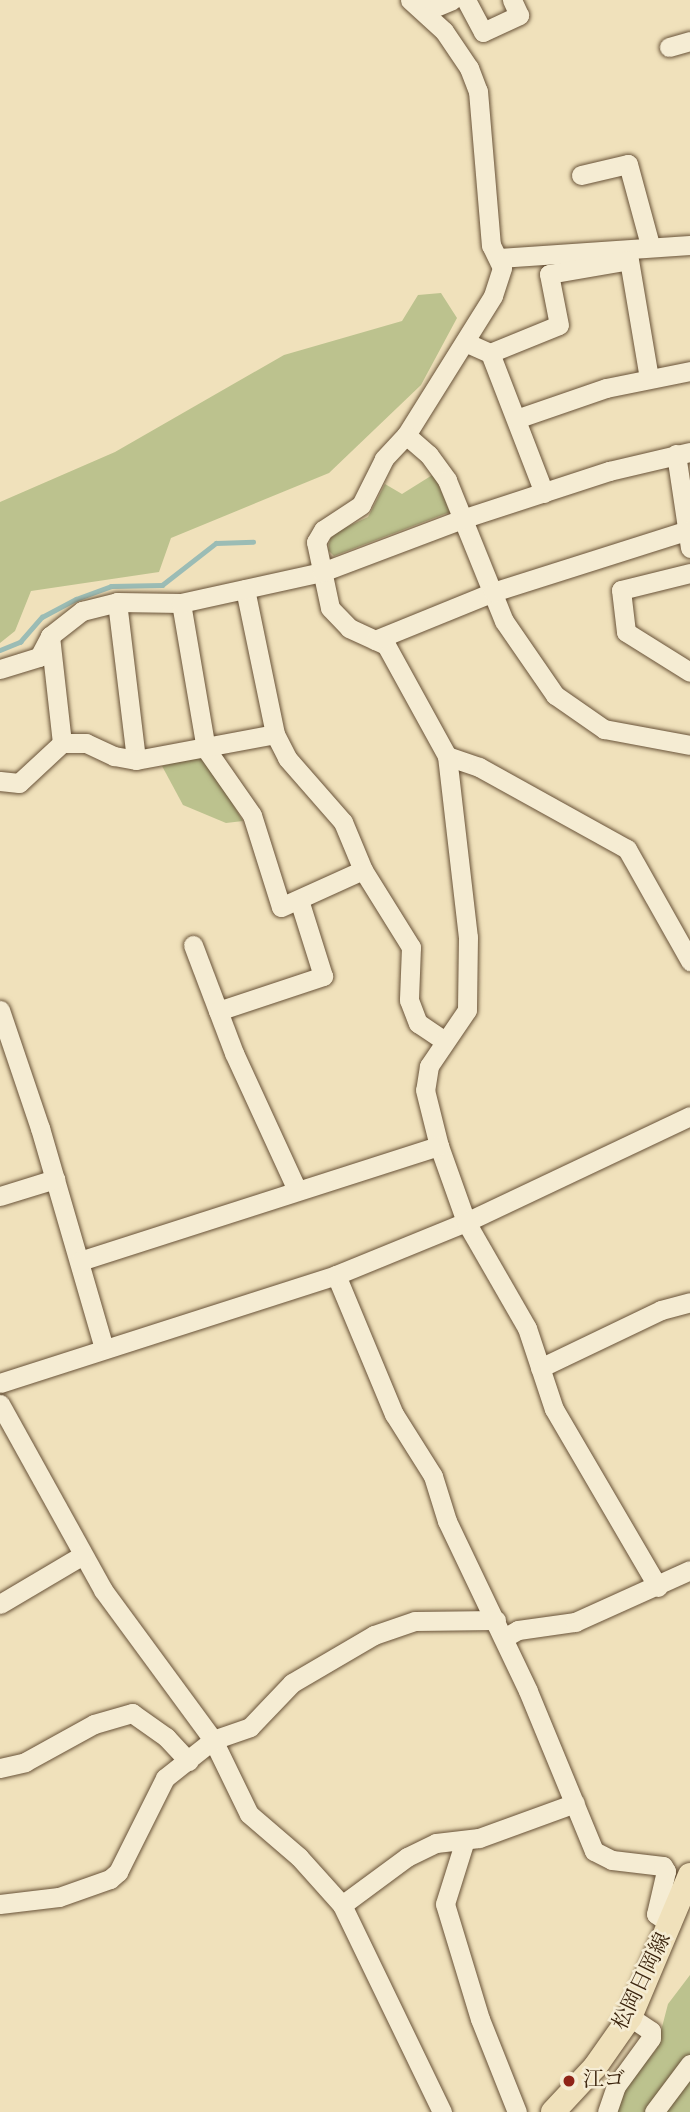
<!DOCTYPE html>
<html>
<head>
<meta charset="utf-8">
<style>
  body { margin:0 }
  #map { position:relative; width:690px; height:2112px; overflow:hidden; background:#f0e1bb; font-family:Vollkorn,"Noto Serif JP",serif }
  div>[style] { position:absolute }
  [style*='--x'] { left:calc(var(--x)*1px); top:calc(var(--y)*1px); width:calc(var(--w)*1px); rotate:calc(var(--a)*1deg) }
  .green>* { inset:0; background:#bcc28e }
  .stream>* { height:4.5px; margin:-2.25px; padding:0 2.25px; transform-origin:2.25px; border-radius:2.25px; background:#9bbcb5 }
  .roads { filter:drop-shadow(0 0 2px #685238) drop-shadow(0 0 2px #685238) }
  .minor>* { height:19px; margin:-9.5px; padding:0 9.5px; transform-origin:9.5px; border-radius:9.5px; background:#f5ecd3 }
  .major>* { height:24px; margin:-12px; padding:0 12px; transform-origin:12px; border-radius:12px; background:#f0e1bb }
  .dots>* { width:19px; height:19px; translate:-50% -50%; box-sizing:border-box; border:4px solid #f5ecd3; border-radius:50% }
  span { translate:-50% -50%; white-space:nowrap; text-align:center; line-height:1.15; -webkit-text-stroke:5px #f5ecd3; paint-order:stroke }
  .street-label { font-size:21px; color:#3a230c }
  .poi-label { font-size:21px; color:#3a230c }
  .left { translate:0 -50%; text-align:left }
</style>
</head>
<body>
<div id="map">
  <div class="green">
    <div style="clip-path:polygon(441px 293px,457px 318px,421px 385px,329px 473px,171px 538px,159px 572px,31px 591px,15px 631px,0 643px,0 502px,115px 452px,284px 355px,402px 321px,418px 295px)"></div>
    <div style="clip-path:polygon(434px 474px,450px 512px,334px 556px,328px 550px,330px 539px,338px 531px,368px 517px,385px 484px,402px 494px)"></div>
    <div style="clip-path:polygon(196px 757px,208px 763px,243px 821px,226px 823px,183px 805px,162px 766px)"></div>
    <div style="clip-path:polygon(690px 1975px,690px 2112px,616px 2112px,620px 2093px,656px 2050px,668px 2004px)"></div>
  </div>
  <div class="stream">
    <div style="--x:0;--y:650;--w:22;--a:-22"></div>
    <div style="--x:20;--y:642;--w:33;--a:-49"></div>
    <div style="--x:42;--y:617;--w:38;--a:-28"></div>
    <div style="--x:76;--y:599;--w:37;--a:-20"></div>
    <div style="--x:111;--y:586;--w:51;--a:-1.1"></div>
    <div style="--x:162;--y:585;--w:68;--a:-37.9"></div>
    <div style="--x:216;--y:543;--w:37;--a:-2"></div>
  </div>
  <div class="roads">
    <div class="minor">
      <div style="--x:410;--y:0;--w:46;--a:42.4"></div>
      <div style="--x:444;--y:31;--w:45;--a:56"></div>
      <div style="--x:469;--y:68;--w:25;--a:69"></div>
      <div style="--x:478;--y:91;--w:155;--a:85.2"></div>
      <div style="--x:491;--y:245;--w:25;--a:64"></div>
      <div style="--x:502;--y:268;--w:29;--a:108"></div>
      <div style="--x:493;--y:296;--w:164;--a:122"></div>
      <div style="--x:406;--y:435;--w:33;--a:133"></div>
      <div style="--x:384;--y:459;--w:51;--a:116.6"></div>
      <div style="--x:361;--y:505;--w:45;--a:146.7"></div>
      <div style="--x:323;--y:530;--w:14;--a:120"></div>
      <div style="--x:316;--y:542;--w:67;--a:78"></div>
      <div style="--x:330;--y:608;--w:28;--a:46"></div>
      <div style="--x:349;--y:628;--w:41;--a:24.7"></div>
      <div style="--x:386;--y:645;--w:127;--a:61.2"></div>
      <div style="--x:447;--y:756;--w:34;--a:19"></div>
      <div style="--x:479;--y:767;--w:169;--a:29"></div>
      <div style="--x:627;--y:849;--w:129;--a:60.6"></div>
      <div style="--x:432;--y:0;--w:8;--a:45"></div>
      <div style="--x:438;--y:6;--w:15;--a:-23"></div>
      <div style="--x:466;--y:0;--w:36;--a:62"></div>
      <div style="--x:483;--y:32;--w:40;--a:-25"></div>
      <div style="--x:519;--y:15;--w:17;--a:-115"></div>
      <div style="--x:669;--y:47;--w:22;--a:-16"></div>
      <div style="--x:581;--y:175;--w:48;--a:-13.2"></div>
      <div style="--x:628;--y:164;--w:84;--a:74.8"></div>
      <div style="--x:499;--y:258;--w:191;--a:-3.9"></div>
      <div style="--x:465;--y:342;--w:27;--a:24"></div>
      <div style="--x:490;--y:353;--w:150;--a:68.9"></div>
      <div style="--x:490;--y:353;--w:74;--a:-22.1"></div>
      <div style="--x:559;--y:325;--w:52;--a:-101.1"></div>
      <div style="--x:549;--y:274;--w:81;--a:-9.9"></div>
      <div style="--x:629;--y:260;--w:120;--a:80.4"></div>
      <div style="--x:519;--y:418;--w:92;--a:-19"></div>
      <div style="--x:606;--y:388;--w:86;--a:-11.4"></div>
      <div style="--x:406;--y:435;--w:30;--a:41"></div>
      <div style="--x:429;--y:455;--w:31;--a:54"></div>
      <div style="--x:447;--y:480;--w:152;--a:68"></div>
      <div style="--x:504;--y:621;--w:90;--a:55.4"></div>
      <div style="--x:555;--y:695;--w:60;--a:34.8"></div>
      <div style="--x:604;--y:729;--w:87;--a:10.5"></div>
      <div style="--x:676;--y:454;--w:95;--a:81.5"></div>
      <div style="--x:690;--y:573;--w:71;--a:166.2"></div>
      <div style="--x:621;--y:590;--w:42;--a:83.2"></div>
      <div style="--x:626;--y:632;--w:75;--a:32"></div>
      <div style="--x:245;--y:589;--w:148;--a:78.3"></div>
      <div style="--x:275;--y:734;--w:27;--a:63"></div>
      <div style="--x:287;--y:758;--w:85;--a:48.8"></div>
      <div style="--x:343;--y:822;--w:52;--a:67.4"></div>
      <div style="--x:363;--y:870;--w:91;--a:58.1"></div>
      <div style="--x:411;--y:947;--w:53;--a:92.2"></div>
      <div style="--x:409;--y:1000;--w:25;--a:69"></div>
      <div style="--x:418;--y:1023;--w:32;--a:34"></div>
      <div style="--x:117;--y:602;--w:159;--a:83.1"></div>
      <div style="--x:181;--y:603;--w:148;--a:80.3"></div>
      <div style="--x:206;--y:749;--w:80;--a:55.1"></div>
      <div style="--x:252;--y:815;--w:96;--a:72.5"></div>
      <div style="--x:281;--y:907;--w:90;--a:-24.3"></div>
      <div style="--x:50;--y:636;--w:108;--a:83.6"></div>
      <div style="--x:375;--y:640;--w:127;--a:-22.1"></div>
      <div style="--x:493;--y:592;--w:205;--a:-17.6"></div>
      <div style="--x:0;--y:669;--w:41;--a:-17.1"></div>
      <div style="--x:39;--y:657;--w:24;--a:-62"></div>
      <div style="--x:50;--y:636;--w:41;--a:-38"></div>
      <div style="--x:82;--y:611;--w:36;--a:-14"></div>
      <div style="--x:117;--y:602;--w:64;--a:0.9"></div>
      <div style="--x:181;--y:603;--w:144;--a:-12.4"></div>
      <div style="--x:322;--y:572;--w:150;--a:-20.7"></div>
      <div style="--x:462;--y:519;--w:155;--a:-18.1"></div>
      <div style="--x:609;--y:471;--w:83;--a:-13.2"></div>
      <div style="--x:447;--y:756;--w:182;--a:83.4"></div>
      <div style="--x:468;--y:937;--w:73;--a:90.8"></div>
      <div style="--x:467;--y:1010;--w:68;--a:124.2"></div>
      <div style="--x:429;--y:1066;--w:24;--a:99"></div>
      <div style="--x:425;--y:1090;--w:58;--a:76"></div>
      <div style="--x:439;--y:1146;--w:81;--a:70.4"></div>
      <div style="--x:466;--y:1222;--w:122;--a:60.1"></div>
      <div style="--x:527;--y:1328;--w:85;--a:71.6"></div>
      <div style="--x:554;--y:1409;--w:206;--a:59.7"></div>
      <div style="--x:0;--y:781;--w:19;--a:6"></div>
      <div style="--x:19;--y:783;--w:59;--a:-42.9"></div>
      <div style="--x:62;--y:743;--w:24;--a:0"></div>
      <div style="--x:86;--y:743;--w:31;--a:25"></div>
      <div style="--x:114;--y:756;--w:22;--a:10"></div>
      <div style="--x:136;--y:760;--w:141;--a:-10.6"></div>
      <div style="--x:193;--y:945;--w:116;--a:69.2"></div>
      <div style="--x:234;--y:1053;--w:151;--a:65.3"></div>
      <div style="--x:0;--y:1010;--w:125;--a:71.3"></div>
      <div style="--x:40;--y:1128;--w:230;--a:73.8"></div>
      <div style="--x:218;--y:1011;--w:111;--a:-18.4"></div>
      <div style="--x:323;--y:976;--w:80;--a:-107.5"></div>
      <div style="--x:0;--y:1196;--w:58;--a:-17.2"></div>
      <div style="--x:80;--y:1261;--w:377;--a:-17.8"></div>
      <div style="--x:336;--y:1275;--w:151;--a:67.4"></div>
      <div style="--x:394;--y:1414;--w:73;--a:57.8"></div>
      <div style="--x:433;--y:1476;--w:47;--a:72.7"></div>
      <div style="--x:447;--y:1521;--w:188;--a:64.5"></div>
      <div style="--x:528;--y:1691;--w:173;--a:67.6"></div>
      <div style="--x:594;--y:1851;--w:20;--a:27"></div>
      <div style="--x:612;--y:1860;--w:51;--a:6.7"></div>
      <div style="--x:663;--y:1866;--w:6;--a:59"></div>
      <div style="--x:666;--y:1871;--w:44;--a:103.1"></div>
      <div style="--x:656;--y:1914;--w:18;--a:34"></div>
      <div style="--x:540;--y:1368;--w:134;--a:-25.6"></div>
      <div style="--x:661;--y:1310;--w:30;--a:-15"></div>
      <div style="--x:0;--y:1383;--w:353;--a:-17.8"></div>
      <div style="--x:336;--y:1275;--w:140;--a:-22.2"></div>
      <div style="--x:466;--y:1222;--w:248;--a:-25.3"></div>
      <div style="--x:0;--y:1404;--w:213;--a:61"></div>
      <div style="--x:103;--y:1590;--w:186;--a:53.7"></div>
      <div style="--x:213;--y:1740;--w:82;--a:64.1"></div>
      <div style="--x:249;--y:1814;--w:66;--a:40.7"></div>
      <div style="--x:299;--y:1857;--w:64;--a:48.1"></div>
      <div style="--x:342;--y:1905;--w:230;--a:64.2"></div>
      <div style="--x:0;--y:1604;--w:96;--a:-30.6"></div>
      <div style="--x:504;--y:1638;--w:16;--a:-30"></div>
      <div style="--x:518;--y:1630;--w:58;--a:-8"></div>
      <div style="--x:575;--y:1622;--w:126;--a:-24.3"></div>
      <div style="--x:0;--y:1768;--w:26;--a:-13"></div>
      <div style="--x:25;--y:1762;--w:79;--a:-28.8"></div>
      <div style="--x:94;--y:1724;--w:40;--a:-16"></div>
      <div style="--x:132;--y:1713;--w:42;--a:35.2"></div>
      <div style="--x:166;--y:1737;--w:33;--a:47"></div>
      <div style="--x:465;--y:1840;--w:67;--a:107.4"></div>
      <div style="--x:445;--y:1904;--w:120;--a:73.1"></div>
      <div style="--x:480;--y:2019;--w:100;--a:68.3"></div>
      <div style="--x:0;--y:1904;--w:59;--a:-6.8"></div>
      <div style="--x:59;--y:1897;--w:54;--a:-19.4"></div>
      <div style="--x:110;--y:1879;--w:11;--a:-41"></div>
      <div style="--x:118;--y:1872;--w:105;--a:-63.4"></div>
      <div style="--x:165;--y:1778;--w:61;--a:-38.4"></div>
      <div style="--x:213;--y:1740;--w:39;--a:-19"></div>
      <div style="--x:250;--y:1727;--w:61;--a:-46.3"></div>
      <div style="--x:292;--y:1683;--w:95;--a:-30.3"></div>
      <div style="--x:374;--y:1635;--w:43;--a:-18.9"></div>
      <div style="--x:415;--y:1621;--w:81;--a:-0.7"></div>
      <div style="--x:342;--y:1905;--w:81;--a:-36.4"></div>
      <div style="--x:407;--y:1857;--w:32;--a:-26"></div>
      <div style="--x:436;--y:1843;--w:43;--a:-6.6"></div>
      <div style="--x:479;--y:1838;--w:102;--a:-20"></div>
      <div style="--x:607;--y:2112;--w:28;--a:-71"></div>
      <div style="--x:616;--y:2086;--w:59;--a:-53.9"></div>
      <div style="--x:651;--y:2038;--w:7;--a:-90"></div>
      <div style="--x:651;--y:2031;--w:25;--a:-146"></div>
      <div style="--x:654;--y:2112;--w:60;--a:-53.1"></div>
    </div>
    <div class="major">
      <div style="--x:553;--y:2112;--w:62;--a:-47"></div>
      <div style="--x:595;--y:2067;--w:61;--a:-55"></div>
      <div style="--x:630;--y:2017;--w:154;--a:-67.1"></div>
    </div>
  </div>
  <div class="dots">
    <div style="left:569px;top:2081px;background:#8f2418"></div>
  </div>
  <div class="street-label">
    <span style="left:643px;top:1982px;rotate:-64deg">松岡日岡線</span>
  </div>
  <div class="poi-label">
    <span class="left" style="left:583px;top:2081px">江ゴ</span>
  </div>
</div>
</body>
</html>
